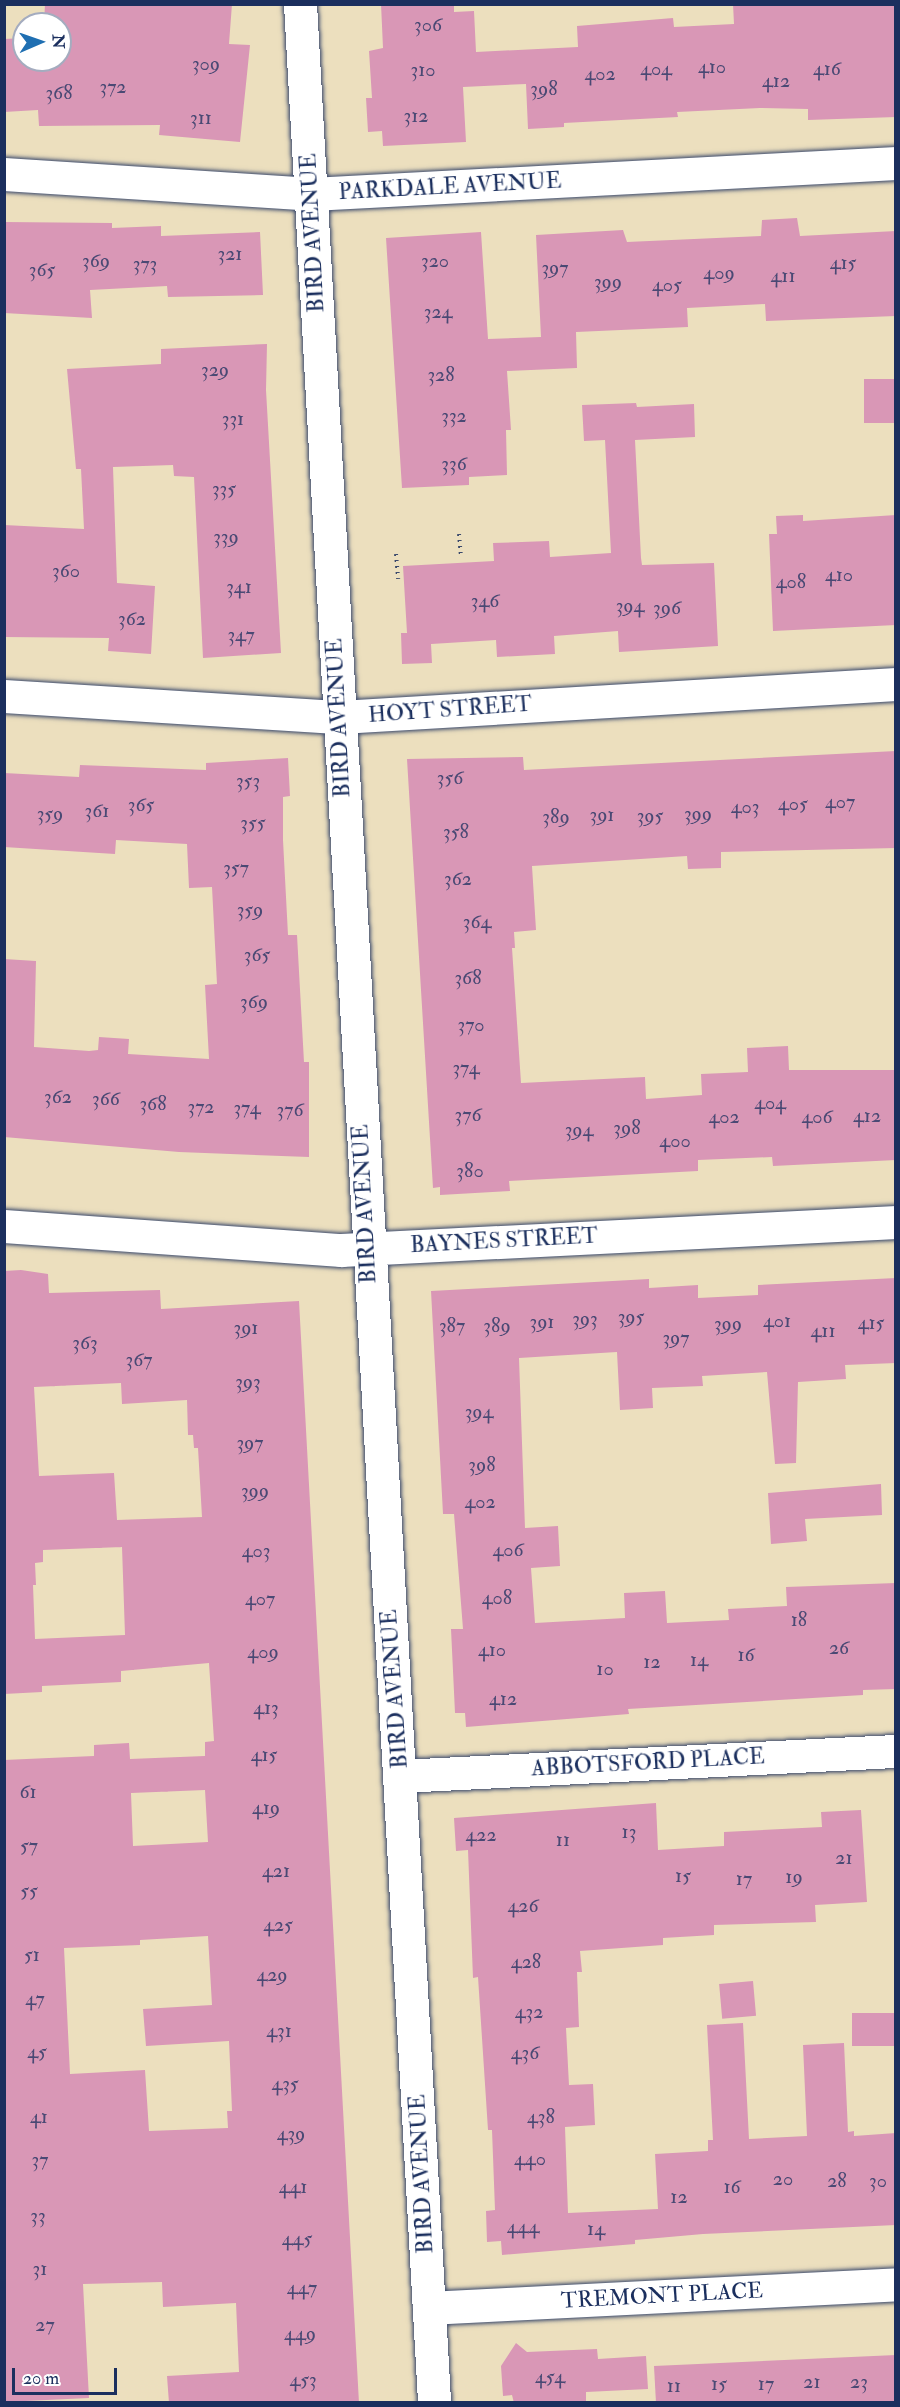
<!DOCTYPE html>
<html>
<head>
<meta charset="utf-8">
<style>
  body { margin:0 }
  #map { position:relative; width:900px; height:2407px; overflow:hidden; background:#ecdfbe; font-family:"IM FELL Double Pica",serif }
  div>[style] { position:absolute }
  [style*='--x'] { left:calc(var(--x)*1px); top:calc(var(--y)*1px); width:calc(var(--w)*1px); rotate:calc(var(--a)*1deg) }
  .building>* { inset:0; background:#d997b6; transform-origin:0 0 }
  .path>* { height:4px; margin-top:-2px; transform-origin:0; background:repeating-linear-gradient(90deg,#3a496c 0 1.5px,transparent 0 6px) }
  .roads { filter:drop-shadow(0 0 2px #3a496c) drop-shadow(0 0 2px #3a496c) }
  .street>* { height:33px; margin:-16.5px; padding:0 16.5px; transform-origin:16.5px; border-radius:16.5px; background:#fff }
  span { translate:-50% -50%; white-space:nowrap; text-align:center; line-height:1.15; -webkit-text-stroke:4.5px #fff; paint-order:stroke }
  .number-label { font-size:20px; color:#4a4974 }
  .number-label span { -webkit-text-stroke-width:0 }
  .street-label { font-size:22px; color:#1b2f5e }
  .frame { position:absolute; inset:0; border:6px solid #1b2f5e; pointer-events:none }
  .north { position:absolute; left:12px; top:12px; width:60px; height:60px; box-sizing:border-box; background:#fff; border:2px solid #a4acbf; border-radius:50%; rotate:88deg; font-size:16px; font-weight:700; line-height:24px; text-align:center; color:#1b2f5e }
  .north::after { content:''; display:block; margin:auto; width:21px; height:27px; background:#1f6fb2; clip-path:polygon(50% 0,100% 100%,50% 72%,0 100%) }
  .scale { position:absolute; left:12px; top:2368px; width:105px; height:27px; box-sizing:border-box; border:3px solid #1b2f5e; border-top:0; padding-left:8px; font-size:18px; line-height:21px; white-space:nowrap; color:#1b2f5e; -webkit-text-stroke:4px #fff; paint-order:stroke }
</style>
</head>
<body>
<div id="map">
  <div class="building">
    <div style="clip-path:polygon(45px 4px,232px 4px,229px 44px,250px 45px,240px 142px,159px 135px,160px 125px,39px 126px,38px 110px,4px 112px,4px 39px,24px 38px,24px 60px,60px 60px,60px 24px,44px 24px)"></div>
    <div style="clip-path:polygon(381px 4px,454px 4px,454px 12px,474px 11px,476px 52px,578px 47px,577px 26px,673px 18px,674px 27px,734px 24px,733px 4px,896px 4px,896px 117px,808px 120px,808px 109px,760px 108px,677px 112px,678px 117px,564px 123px,564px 127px,528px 129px,526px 84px,463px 87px,466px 142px,383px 146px,382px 131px,368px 132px,366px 98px,372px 98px,369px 51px,383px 48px)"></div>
    <div style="clip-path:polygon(797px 218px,800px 236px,896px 231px,896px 316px,766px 321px,765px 304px,687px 308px,688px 327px,576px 332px,577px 368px,507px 371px,511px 430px,506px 430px,507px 475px,469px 477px,469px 485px,402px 488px,386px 238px,481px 232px,488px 339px,541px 337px,536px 235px,623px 230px,627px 242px,761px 236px,762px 220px)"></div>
    <div style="clip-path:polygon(4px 222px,112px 223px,112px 228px,161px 226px,161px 236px,260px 232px,263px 295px,168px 297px,167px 286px,90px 290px,92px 318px,4px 313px)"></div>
    <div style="clip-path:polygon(267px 344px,266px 390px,281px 653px,203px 658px,194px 477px,174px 476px,173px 465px,113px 467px,117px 583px,155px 586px,151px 654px,108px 651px,109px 638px,4px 637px,4px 525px,84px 529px,81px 469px,76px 469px,67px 369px,161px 364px,161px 349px)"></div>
    <div style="left:896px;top:379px;width:44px;height:32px;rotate:90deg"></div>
    <div style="clip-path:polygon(636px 403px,637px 407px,694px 404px,695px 437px,635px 440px,641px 558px,642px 565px,714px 563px,718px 646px,619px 652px,618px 631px,554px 636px,555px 654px,497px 657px,496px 640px,431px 644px,432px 663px,402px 664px,401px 633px,407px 633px,403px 566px,494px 561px,493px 543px,549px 541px,550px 557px,611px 553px,605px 440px,584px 441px,582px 405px)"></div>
    <div style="clip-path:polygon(803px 515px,803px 521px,896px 515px,896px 625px,773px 631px,769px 534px,777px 534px,776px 516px)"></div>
    <div style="clip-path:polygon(896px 751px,896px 848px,721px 852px,721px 868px,688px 869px,687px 856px,532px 866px,536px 930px,514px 932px,515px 948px,512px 948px,521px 1083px,645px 1077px,646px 1099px,702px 1095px,701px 1074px,748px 1072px,747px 1048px,788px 1046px,789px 1070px,896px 1070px,896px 1160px,773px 1166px,772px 1157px,698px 1160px,698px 1171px,509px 1181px,510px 1191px,440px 1195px,440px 1187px,433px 1188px,407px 759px,523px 757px,524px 770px)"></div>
    <div style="clip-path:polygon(288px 758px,290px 796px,283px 797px,283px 840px,288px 935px,297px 935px,304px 1062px,309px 1062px,309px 1157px,179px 1152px,4px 1137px,4px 959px,36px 961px,34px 1047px,89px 1051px,98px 1050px,99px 1037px,129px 1039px,128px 1054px,209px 1059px,205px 985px,217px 984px,212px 887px,189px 888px,187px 844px,116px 840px,115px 854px,4px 847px,4px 773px,79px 777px,80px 765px,206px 770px,206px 763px)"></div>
    <div style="clip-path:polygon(evenodd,21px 1270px,48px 1274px,49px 1293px,160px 1290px,161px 1309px,299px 1301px,359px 2403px,169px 2403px,167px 2376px,239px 2372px,236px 2303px,163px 2307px,162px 2282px,83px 2284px,89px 2398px,4px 2402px,4px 1760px,94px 1756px,94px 1745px,129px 1743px,130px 1759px,205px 1756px,205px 1742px,214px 1741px,209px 1663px,121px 1671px,121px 1682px,42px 1686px,42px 1692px,4px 1694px,4px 1271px,21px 1270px,121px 1383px,122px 1404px,187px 1400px,188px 1435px,193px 1435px,194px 1448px,198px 1448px,202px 1517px,117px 1520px,114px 1473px,39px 1476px,34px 1387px,121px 1383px,21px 1270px,122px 1547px,125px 1635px,35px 1639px,33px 1585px,36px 1585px,35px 1563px,43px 1562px,43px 1550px,122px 1547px,21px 1270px,205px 1790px,208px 1842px,133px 1846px,131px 1793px,205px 1790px,21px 1270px,208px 1936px,212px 2005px,143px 2009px,146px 2046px,229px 2041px,232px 2111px,227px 2111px,228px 2128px,149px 2131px,145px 2070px,70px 2074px,64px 1948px,140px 1945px,140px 1940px,208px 1936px)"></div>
    <div style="clip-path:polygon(896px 1278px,896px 1363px,845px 1365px,846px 1379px,798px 1382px,796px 1463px,775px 1464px,767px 1372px,702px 1376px,703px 1386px,652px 1388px,653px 1408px,620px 1410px,617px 1352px,519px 1358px,525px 1528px,558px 1526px,560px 1566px,531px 1568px,535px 1623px,625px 1618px,624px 1593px,665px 1591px,667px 1623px,729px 1620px,728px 1609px,787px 1606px,786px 1587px,896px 1583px,896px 1689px,863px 1690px,863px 1695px,628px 1709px,629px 1714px,466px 1727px,465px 1713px,455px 1713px,451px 1629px,463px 1629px,454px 1514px,443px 1514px,431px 1291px,649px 1279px,649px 1288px,698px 1285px,698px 1298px,758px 1295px,758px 1285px)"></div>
    <div style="clip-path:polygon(881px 1484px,882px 1515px,805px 1519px,807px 1541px,771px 1544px,768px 1493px)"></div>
    <div style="clip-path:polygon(656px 1803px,658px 1850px,724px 1846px,724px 1832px,822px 1827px,821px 1812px,861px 1810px,867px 1902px,815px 1905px,816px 1922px,714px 1925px,714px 1935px,663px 1938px,663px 1945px,580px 1951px,582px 1972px,577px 1972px,579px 2027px,566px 2028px,569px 2085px,593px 2084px,595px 2125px,565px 2127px,568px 2213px,658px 2209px,655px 2154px,708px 2151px,708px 2140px,713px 2140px,707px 2025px,743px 2023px,749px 2139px,807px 2136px,803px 2045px,844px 2043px,848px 2132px,854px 2131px,854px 2136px,896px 2133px,896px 2225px,703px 2234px,635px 2240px,635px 2244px,502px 2255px,501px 2241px,487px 2242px,486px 2211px,495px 2210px,492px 2130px,488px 2130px,478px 1977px,473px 1978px,468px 1850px,456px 1851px,454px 1818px)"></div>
    <div style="left:753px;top:1981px;width:35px;height:34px;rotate:85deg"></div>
    <div style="left:896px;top:2013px;width:33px;height:44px;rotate:90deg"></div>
    <div style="clip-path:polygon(516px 2343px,527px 2352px,597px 2349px,598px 2359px,646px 2356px,648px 2389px,586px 2392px,586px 2403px,514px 2403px,512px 2395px,503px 2396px,501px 2366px)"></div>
    <div style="clip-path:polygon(896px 2355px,896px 2403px,656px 2403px,654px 2366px)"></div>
  </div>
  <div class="path">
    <div style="--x:459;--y:534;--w:24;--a:85"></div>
    <div style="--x:396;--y:554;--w:25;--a:85"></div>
  </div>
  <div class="roads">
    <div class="street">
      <div style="--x:300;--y:4;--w:2402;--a:86.8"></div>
      <div style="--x:4;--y:174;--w:308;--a:3.7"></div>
      <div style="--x:311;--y:194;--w:586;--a:-3.03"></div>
      <div style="--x:4;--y:696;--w:337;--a:3.6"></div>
      <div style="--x:340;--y:717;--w:557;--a:-3.4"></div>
      <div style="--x:4;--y:1226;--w:338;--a:4.1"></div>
      <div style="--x:341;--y:1250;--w:556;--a:-2.89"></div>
      <div style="--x:401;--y:1776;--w:496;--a:-2.9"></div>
      <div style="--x:429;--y:2308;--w:468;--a:-2.9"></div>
    </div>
  </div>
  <div class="number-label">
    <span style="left:428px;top:24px">306</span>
    <span style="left:206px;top:63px">309</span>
    <span style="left:712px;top:66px">410</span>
    <span style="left:656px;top:68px">404</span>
    <span style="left:827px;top:68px">416</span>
    <span style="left:423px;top:69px">310</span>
    <span style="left:600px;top:73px">402</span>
    <span style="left:776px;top:80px">412</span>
    <span style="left:113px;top:86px">372</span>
    <span style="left:544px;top:88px">398</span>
    <span style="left:59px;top:92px">368</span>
    <span style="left:416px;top:115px">312</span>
    <span style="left:201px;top:117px">311</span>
    <span style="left:230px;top:253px">321</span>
    <span style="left:96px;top:260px">369</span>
    <span style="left:435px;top:260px">320</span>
    <span style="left:843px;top:262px">415</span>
    <span style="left:145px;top:263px">373</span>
    <span style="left:555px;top:267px">397</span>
    <span style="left:42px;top:269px">365</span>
    <span style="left:719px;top:272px">409</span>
    <span style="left:783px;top:275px">411</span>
    <span style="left:608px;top:281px">399</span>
    <span style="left:667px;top:284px">405</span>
    <span style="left:438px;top:311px">324</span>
    <span style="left:215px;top:369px">329</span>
    <span style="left:441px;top:374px">328</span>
    <span style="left:454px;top:415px">332</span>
    <span style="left:233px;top:418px">331</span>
    <span style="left:454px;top:463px">336</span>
    <span style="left:224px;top:488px">335</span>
    <span style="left:226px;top:536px">339</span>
    <span style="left:66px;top:570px">360</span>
    <span style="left:839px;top:574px">410</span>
    <span style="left:791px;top:581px">408</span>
    <span style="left:239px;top:586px">341</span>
    <span style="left:485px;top:600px">346</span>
    <span style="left:630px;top:605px">394</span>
    <span style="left:667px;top:607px">396</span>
    <span style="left:132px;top:618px">362</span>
    <span style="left:241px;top:634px">347</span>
    <span style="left:450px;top:777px">356</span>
    <span style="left:248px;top:780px">353</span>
    <span style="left:840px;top:801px">407</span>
    <span style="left:793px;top:803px">405</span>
    <span style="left:141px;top:804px">365</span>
    <span style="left:745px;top:806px">403</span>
    <span style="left:97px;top:810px">361</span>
    <span style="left:50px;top:813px">359</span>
    <span style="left:698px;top:813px">399</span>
    <span style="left:602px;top:814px">391</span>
    <span style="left:650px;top:815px">395</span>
    <span style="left:556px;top:816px">389</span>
    <span style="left:253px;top:822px">355</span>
    <span style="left:456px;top:831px">358</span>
    <span style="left:236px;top:867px">357</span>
    <span style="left:458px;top:878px">362</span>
    <span style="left:250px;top:909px">359</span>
    <span style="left:477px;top:921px">364</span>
    <span style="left:257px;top:954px">365</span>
    <span style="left:468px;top:977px">368</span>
    <span style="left:254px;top:1001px">369</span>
    <span style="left:471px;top:1024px">370</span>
    <span style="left:466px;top:1067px">374</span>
    <span style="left:58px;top:1096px">362</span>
    <span style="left:106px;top:1098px">366</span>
    <span style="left:770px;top:1102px">404</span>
    <span style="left:153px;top:1103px">368</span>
    <span style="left:201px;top:1106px">372</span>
    <span style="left:247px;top:1107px">374</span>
    <span style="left:290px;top:1109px">376</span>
    <span style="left:468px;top:1114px">376</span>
    <span style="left:867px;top:1115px">412</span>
    <span style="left:724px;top:1116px">402</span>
    <span style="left:817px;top:1116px">406</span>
    <span style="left:627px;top:1127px">398</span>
    <span style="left:579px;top:1129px">394</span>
    <span style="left:675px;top:1140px">400</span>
    <span style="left:470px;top:1170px">380</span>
    <span style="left:631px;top:1316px">395</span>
    <span style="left:585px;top:1318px">393</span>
    <span style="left:777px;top:1320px">401</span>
    <span style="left:542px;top:1321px">391</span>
    <span style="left:871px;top:1322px">415</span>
    <span style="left:728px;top:1323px">399</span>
    <span style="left:452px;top:1325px">387</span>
    <span style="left:497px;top:1325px">389</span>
    <span style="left:246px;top:1327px">391</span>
    <span style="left:823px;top:1330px">411</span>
    <span style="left:676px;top:1337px">397</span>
    <span style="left:85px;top:1342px">363</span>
    <span style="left:139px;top:1359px">367</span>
    <span style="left:248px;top:1381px">393</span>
    <span style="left:479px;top:1411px">394</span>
    <span style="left:250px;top:1442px">397</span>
    <span style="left:482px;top:1464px">398</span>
    <span style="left:255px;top:1490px">399</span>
    <span style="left:480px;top:1501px">402</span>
    <span style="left:508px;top:1549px">406</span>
    <span style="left:256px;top:1550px">403</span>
    <span style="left:497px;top:1597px">408</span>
    <span style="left:260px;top:1598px">407</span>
    <span style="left:799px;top:1619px">18</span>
    <span style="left:839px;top:1647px">26</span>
    <span style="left:492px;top:1649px">410</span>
    <span style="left:263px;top:1651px">409</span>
    <span style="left:746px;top:1654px">16</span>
    <span style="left:699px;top:1659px">14</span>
    <span style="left:652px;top:1661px">12</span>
    <span style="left:605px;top:1668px">10</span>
    <span style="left:503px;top:1698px">412</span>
    <span style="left:266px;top:1707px">413</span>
    <span style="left:264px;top:1754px">415</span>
    <span style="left:28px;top:1791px">61</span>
    <span style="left:266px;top:1807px">419</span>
    <span style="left:629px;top:1831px">13</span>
    <span style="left:481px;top:1834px">422</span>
    <span style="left:563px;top:1839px">11</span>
    <span style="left:29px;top:1845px">57</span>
    <span style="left:844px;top:1857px">21</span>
    <span style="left:276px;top:1870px">421</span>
    <span style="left:683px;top:1875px">15</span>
    <span style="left:794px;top:1876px">19</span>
    <span style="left:744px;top:1878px">17</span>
    <span style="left:29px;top:1890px">55</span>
    <span style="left:523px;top:1905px">426</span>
    <span style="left:278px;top:1924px">425</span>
    <span style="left:32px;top:1954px">51</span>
    <span style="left:526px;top:1961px">428</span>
    <span style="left:272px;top:1974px">429</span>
    <span style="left:35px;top:1998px">47</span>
    <span style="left:529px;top:2011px">432</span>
    <span style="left:279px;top:2030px">431</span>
    <span style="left:37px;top:2051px">45</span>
    <span style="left:525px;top:2052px">436</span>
    <span style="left:285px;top:2083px">435</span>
    <span style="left:39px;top:2116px">41</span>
    <span style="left:541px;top:2116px">438</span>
    <span style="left:291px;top:2133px">439</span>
    <span style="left:530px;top:2158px">440</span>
    <span style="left:40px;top:2159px">37</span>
    <span style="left:783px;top:2178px">20</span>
    <span style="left:837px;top:2180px">28</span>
    <span style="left:878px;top:2180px">30</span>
    <span style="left:293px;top:2186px">441</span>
    <span style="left:732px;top:2186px">16</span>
    <span style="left:679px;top:2196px">12</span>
    <span style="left:38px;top:2215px">33</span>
    <span style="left:523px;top:2226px">444</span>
    <span style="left:596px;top:2228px">14</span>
    <span style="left:297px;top:2238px">445</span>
    <span style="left:40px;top:2268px">31</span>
    <span style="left:302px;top:2287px">447</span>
    <span style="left:45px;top:2324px">27</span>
    <span style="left:300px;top:2333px">449</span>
    <span style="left:550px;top:2376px">454</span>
    <span style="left:303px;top:2379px">453</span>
    <span style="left:812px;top:2381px">21</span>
    <span style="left:859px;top:2381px">23</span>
    <span style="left:719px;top:2383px">15</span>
    <span style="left:766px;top:2383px">17</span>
    <span style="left:674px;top:2385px">11</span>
  </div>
  <div class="street-label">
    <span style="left:450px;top:187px;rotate:-3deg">PARKDALE AVENUE</span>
    <span style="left:313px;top:233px;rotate:-93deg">BIRD AVENUE</span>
    <span style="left:450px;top:710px;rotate:-4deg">HOYT STREET</span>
    <span style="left:339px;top:718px;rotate:-93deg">BIRD AVENUE</span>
    <span style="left:365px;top:1204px;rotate:-93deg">BIRD AVENUE</span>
    <span style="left:504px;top:1241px;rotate:-3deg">BAYNES STREET</span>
    <span style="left:395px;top:1689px;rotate:-94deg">BIRD AVENUE</span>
    <span style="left:648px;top:1763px;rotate:-3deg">ABBOTSFORD PLACE</span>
    <span style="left:422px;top:2174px;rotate:-93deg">BIRD AVENUE</span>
    <span style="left:662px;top:2296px;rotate:-3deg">TREMONT PLACE</span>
  </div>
  <div class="frame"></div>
  <div class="north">N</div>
  <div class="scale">20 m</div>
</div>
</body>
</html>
